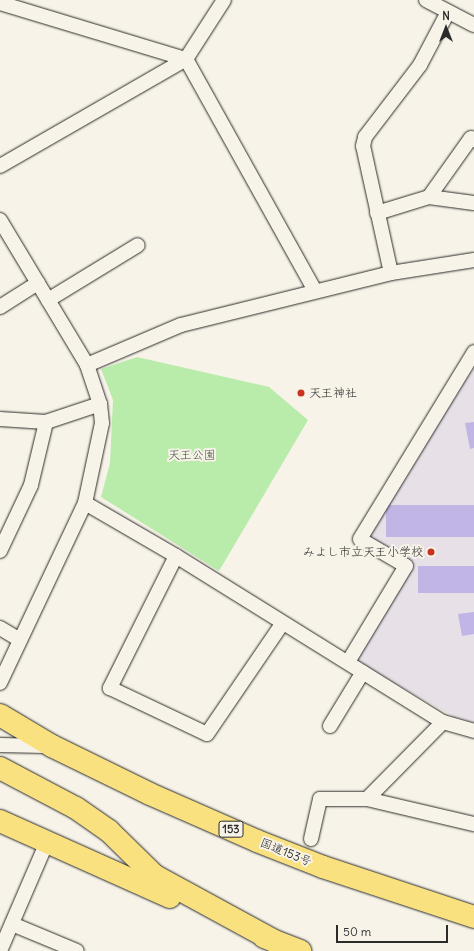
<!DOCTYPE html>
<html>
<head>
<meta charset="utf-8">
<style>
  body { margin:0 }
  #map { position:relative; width:474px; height:951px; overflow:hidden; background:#f7f3e8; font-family:Delius,"Klee One",sans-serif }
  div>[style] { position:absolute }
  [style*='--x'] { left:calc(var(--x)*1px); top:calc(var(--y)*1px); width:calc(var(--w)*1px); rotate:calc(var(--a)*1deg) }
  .built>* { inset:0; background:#e7e0e7 }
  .green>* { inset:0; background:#b9ebab }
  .building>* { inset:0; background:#c1b5e6; transform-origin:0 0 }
  .roads { filter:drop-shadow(0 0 1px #2b2b2b) drop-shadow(0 0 1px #2b2b2b) }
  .street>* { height:14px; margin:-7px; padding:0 7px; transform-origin:7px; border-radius:7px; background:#f7f3e8 }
  .highway>* { height:22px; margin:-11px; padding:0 11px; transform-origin:11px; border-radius:11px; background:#fae180 }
  .dots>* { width:11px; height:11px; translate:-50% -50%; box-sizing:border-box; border:2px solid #f7f3e8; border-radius:50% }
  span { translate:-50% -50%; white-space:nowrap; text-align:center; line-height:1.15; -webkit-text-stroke:4px #f7f3e8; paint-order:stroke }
  .shield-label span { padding:1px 3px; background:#f7f3e8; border:1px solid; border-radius:3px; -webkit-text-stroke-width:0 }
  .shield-label { font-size:11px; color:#2b2b2b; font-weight:700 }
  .poi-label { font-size:12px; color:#2b2b2b }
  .left { translate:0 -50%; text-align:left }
  .right { translate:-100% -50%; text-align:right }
  .park-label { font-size:12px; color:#475145 }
  .street-label { font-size:12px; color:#2b2b2b }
  .north { position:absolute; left:426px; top:8px; width:40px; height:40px; -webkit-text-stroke:3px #f7f3e8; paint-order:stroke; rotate:0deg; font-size:11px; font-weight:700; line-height:16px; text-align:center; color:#2b2b2b }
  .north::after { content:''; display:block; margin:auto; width:14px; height:18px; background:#2b2b2b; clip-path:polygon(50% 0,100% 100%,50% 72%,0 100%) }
  .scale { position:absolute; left:336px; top:925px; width:112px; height:18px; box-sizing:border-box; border:2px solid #2b2b2b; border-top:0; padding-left:5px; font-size:12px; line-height:14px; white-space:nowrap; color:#2b2b2b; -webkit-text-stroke:3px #f7f3e8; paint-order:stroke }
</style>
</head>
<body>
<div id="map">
  <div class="built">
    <div style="clip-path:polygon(474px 368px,474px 722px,454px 717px,356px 661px,412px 565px,363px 539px)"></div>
  </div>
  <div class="green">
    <div style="clip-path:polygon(137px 357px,269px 387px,308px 420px,219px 571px,101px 497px,110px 463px,113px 400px,101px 369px)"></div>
  </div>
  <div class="building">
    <div style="clip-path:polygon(474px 422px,474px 448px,470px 449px,465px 423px)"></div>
    <div style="left:474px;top:505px;width:32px;height:88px;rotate:90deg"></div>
    <div style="left:474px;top:566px;width:27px;height:56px;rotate:90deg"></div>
    <div style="clip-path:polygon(474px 612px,474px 634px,462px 636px,458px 614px)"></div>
  </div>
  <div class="roads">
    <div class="street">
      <div style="--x:426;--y:0;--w:54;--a:27.5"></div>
      <div style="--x:0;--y:3;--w:194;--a:16.8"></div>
      <div style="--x:186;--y:59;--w:265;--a:60.9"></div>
      <div style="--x:0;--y:166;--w:215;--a:-29.9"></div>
      <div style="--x:186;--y:59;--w:70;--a:-57.2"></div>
      <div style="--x:429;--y:197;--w:72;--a:-54.6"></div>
      <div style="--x:471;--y:138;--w:4;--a:34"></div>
      <div style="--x:377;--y:213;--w:54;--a:-17.1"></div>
      <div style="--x:429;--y:197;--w:45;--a:7.6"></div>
      <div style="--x:0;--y:220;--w:169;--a:59"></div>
      <div style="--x:87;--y:365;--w:41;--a:71.6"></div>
      <div style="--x:100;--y:404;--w:19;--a:84"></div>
      <div style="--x:102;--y:423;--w:82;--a:102"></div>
      <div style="--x:85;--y:503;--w:199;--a:115.3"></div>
      <div style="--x:391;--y:273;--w:130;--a:-102.4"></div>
      <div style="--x:363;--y:146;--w:9;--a:-77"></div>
      <div style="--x:365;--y:137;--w:91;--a:-52.6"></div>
      <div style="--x:420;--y:65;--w:60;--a:-62.2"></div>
      <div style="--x:48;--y:300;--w:105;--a:-31.4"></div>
      <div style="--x:0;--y:307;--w:45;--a:-32.3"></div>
      <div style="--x:87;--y:365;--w:102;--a:-23.1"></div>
      <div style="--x:181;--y:325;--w:216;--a:-13.9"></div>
      <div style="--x:391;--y:273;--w:84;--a:-8.9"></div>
      <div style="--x:0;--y:419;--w:46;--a:3.7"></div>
      <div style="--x:46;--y:422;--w:57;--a:-18.4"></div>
      <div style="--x:85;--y:503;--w:105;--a:30.2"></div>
      <div style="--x:176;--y:556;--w:314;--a:31.9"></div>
      <div style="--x:443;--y:722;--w:32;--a:16"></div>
      <div style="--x:0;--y:551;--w:73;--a:-64.8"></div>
      <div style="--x:31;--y:485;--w:65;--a:-76.6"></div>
      <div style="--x:176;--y:556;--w:148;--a:116.6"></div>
      <div style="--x:110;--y:688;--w:107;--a:25.4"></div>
      <div style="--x:207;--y:734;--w:133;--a:-55.7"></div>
      <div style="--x:0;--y:628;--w:23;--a:31"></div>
      <div style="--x:348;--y:662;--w:112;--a:-58.9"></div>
      <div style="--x:406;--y:566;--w:53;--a:-149.6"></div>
      <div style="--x:360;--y:539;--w:219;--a:-58.6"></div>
      <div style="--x:330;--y:726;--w:63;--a:-58.6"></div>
      <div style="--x:0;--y:745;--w:45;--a:1.3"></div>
      <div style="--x:367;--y:799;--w:108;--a:-45.4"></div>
      <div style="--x:311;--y:839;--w:41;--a:-77.3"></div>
      <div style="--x:320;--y:799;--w:47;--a:0"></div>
      <div style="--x:367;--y:799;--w:110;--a:13.2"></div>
      <div style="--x:12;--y:924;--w:70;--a:22.6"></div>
      <div style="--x:0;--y:951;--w:116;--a:-66.7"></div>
    </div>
    <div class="highway">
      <div style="--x:0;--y:715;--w:61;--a:30.8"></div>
      <div style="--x:52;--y:746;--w:109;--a:26.1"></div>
      <div style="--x:150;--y:794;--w:117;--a:23.7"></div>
      <div style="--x:257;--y:841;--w:71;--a:21.5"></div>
      <div style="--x:323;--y:867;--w:159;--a:18.3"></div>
      <div style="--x:0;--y:768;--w:86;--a:27.8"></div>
      <div style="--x:76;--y:808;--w:40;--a:34.9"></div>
      <div style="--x:109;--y:831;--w:64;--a:44.4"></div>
      <div style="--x:155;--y:876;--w:140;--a:28.6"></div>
      <div style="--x:0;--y:821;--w:186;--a:24.1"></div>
      <div style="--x:264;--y:937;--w:39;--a:21"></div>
    </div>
  </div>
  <div class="dots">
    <div style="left:301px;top:393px;background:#c8321e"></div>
    <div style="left:431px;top:552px;background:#c8321e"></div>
  </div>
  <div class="shield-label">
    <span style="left:231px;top:829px">153</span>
  </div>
  <div class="poi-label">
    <span class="left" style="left:309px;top:393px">天王神社</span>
    <span class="right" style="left:423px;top:552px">みよし市立天王小学校</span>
  </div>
  <div class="park-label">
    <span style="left:192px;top:455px">天王公園</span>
  </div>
  <div class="street-label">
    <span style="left:286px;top:852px;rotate:22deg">国道153号</span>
  </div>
  <div class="north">N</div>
  <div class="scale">50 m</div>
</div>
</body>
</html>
